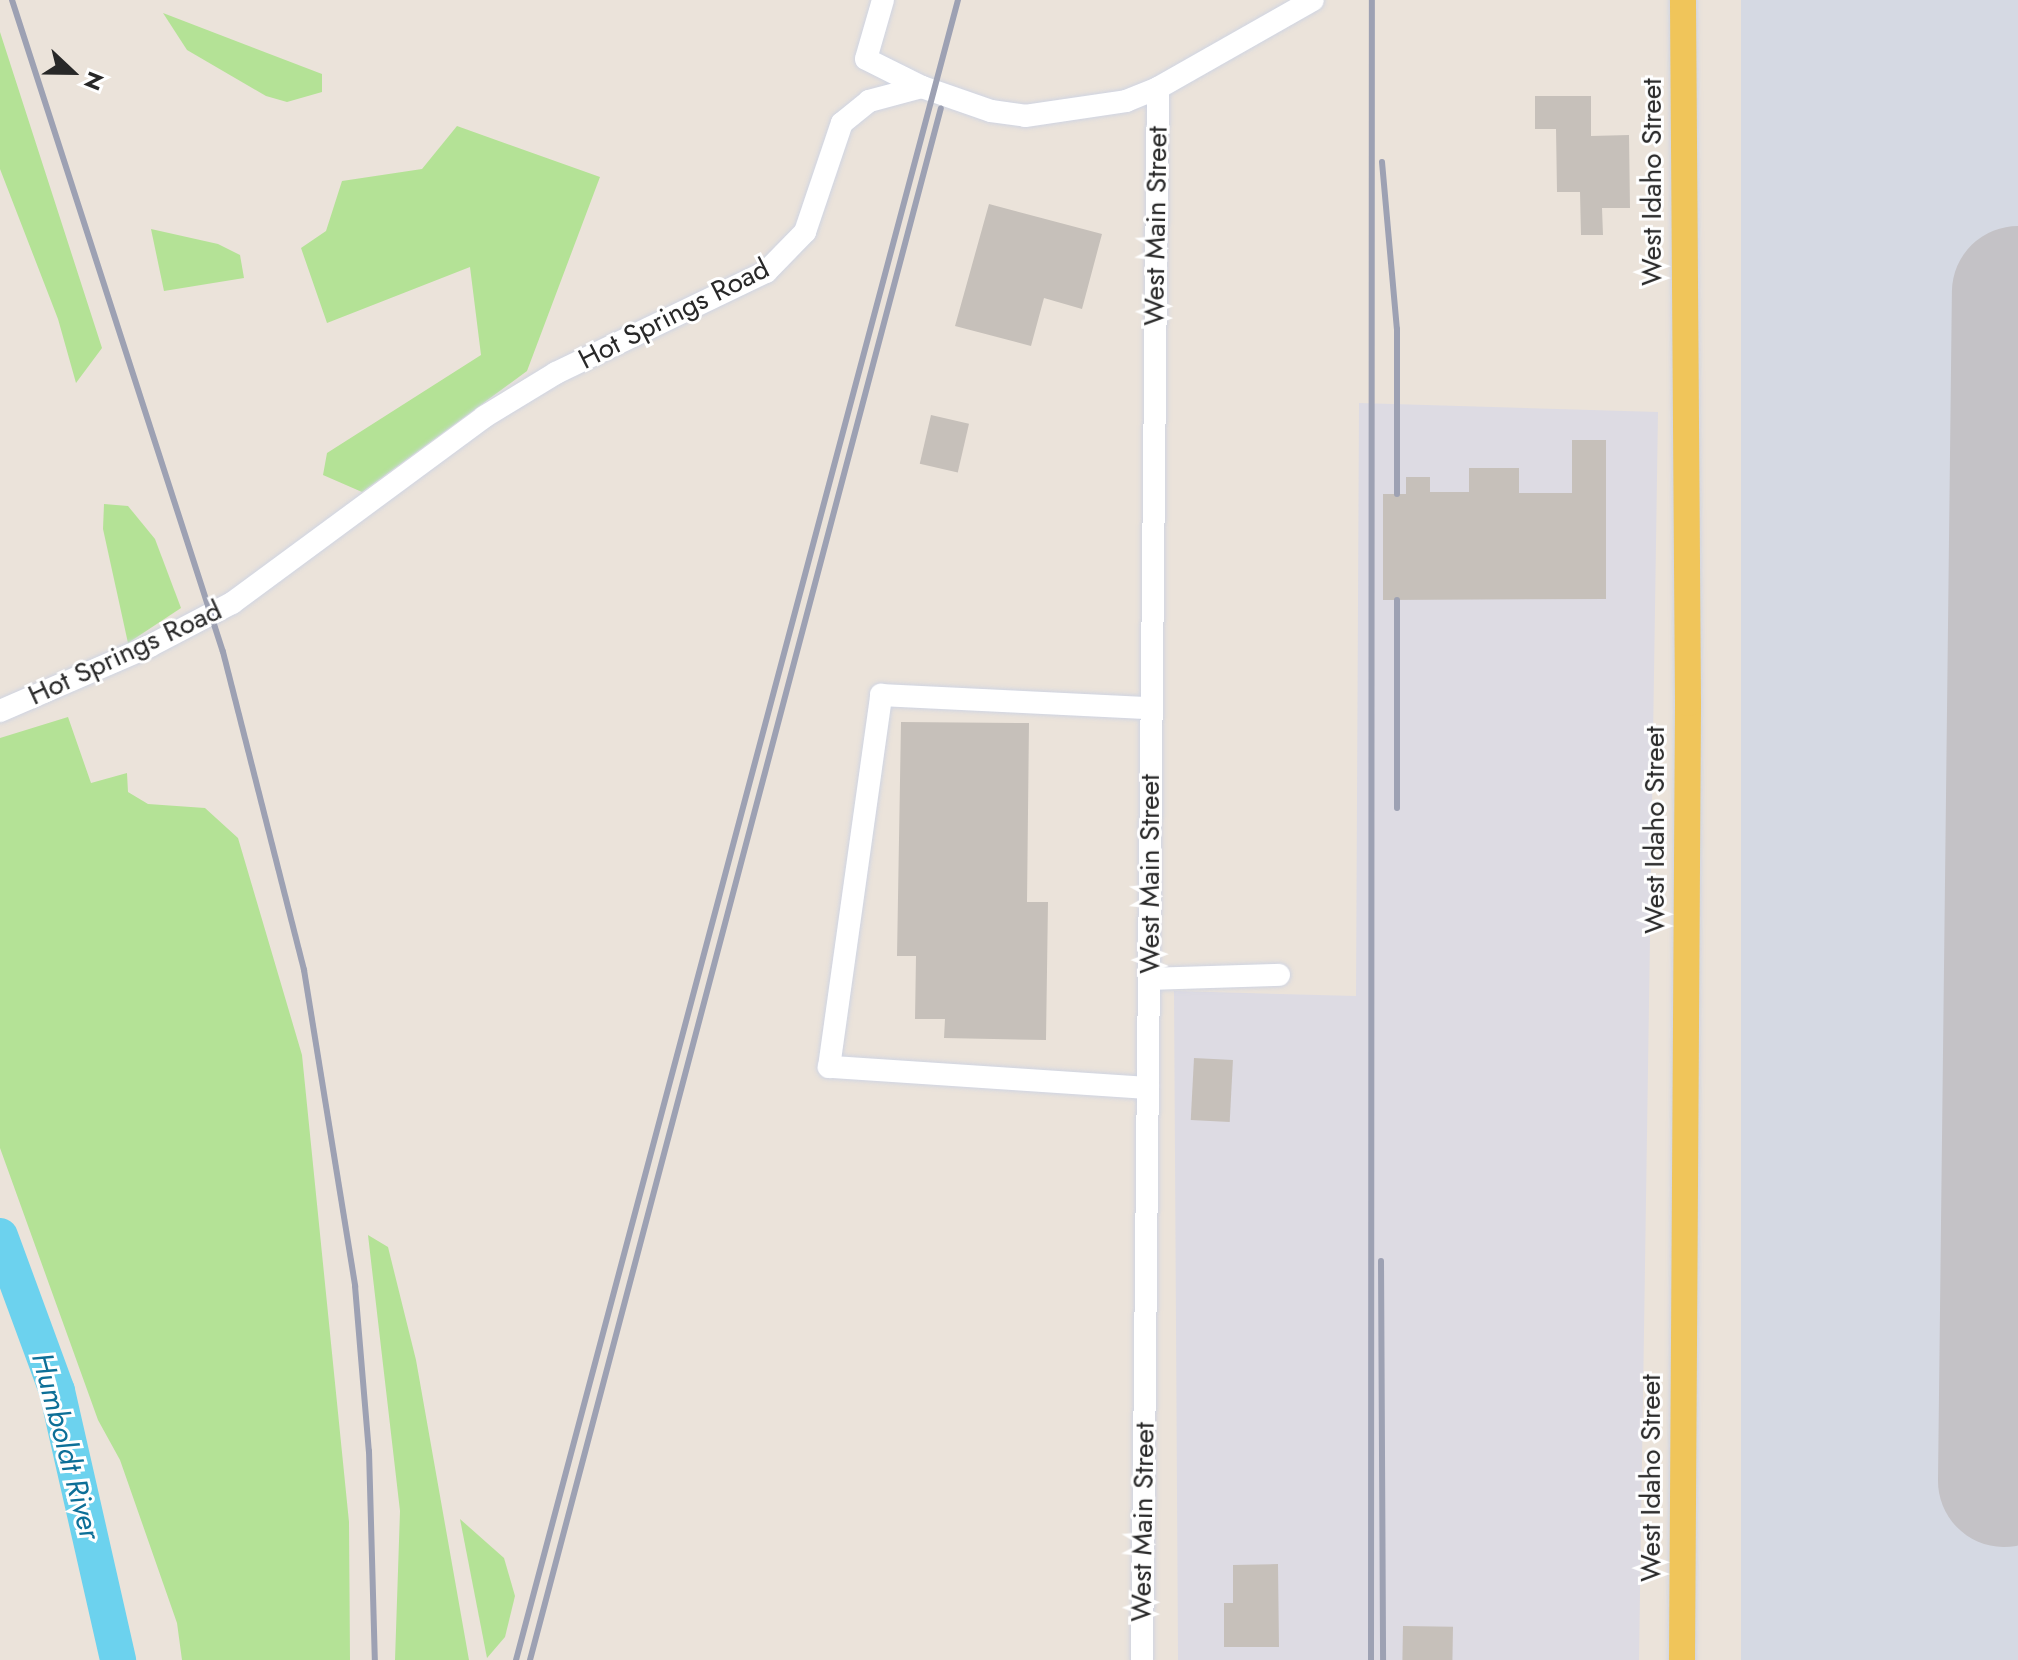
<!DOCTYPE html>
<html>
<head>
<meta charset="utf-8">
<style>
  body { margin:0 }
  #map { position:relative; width:2018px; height:1660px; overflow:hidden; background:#ebe3da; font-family:Jost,sans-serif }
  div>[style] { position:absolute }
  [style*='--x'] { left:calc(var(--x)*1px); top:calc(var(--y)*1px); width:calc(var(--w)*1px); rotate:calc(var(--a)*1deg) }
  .industrial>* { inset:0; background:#dddbe3 }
  .airport>* { inset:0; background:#d5d9e3; transform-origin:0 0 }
  .green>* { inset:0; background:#b4e296 }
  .river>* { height:36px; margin:-18px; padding:0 18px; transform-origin:18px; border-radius:18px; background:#6cd2ee }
  .taxiway>* { height:52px; margin:-26px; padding:0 26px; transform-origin:26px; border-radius:26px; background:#c4c2c6 }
  .runway>* { height:132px; margin:-66px; padding:0 66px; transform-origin:66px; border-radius:66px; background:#c4c2c6 }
  .building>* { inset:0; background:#c6c0ba; transform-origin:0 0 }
  .roads { filter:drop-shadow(0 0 2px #cfd4e2) drop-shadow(0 0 2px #cfd4e2) }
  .minor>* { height:22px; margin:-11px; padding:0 11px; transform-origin:11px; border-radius:11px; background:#fff }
  .major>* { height:26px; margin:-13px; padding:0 13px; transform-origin:13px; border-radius:13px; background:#f0c55a }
  .rail>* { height:6px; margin:-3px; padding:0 3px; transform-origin:3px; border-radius:3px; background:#9da1b3 }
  span { translate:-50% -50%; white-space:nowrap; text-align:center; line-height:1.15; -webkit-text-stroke:6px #fff; paint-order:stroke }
  .street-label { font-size:28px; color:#282828 }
  .water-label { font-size:30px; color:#0d6f97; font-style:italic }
  .north { position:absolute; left:32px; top:32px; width:80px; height:80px; -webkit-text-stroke:6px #fff; paint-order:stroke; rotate:112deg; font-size:22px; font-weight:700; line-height:32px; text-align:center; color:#282828 }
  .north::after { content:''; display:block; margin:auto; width:28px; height:36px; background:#282828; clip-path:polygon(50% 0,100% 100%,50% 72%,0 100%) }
</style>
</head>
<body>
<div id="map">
  <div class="industrial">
    <div style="clip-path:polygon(1359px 403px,1658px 412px,1639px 1660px,1178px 1660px,1174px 991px,1356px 996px)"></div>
  </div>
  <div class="airport">
    <div style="left:1741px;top:0;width:277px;height:1660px"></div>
  </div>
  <div class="green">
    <div style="clip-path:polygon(163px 13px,322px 74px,322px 92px,287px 102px,266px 96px,187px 50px)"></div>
    <div style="clip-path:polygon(0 32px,102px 348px,76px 383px,58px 319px,0 169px)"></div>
    <div style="clip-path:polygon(457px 126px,600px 177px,527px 371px,362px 492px,323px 475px,327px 453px,481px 355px,470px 267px,327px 323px,301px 248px,326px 231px,342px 181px,422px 169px)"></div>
    <div style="clip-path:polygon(151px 229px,218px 244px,240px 255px,244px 278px,164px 291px)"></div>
    <div style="clip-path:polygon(104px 504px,128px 506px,155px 539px,181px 608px,128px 643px,103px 529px)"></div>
    <div style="clip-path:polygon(68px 717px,91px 783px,127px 773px,128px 792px,148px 804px,205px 808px,238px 838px,302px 1055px,349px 1522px,350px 1660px,182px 1660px,177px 1623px,120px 1460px,98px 1420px,0 1148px,0 738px)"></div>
    <div style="clip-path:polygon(368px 1235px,388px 1247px,416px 1360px,469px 1660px,395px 1660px,400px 1511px)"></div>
    <div style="clip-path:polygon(460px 1519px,504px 1558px,515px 1596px,505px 1637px,487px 1658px)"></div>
  </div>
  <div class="river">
    <div style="--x:0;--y:1236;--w:165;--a:69.8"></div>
    <div style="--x:57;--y:1391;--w:276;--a:77.2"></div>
  </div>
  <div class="taxiway">
    <div style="--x:2013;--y:832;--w:43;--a:83.4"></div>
  </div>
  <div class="runway">
    <div style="--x:2004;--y:1481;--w:1189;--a:-89.33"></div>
  </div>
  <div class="building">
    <div style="clip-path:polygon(1535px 96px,1591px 96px,1591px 136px,1629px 135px,1630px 208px,1602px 208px,1603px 235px,1581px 235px,1580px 192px,1557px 192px,1556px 129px,1535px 129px)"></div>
    <div style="clip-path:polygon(989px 204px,1102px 234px,1082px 309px,1044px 298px,1031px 346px,955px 326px)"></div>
    <div style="left:931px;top:415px;width:39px;height:50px;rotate:13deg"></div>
    <div style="clip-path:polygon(1572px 440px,1606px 440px,1606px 599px,1383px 600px,1383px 494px,1406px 494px,1406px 477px,1430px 477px,1430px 492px,1469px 492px,1469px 468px,1519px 468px,1519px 493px,1572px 493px)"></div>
    <div style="clip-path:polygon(901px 722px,1029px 723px,1027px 902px,1048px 902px,1046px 1040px,944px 1038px,945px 1019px,915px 1019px,916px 956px,897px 956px)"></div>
    <div style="left:1194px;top:1058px;width:39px;height:62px;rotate:3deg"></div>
    <div style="clip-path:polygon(1278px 1564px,1279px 1647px,1224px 1647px,1224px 1603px,1233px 1603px,1233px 1565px)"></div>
    <div style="left:1403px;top:1626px;width:50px;height:34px;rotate:1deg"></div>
  </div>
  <div class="roads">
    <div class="minor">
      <div style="--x:883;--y:0;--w:61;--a:106.1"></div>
      <div style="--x:866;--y:59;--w:63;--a:26.6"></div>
      <div style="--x:0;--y:711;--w:163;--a:-23.4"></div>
      <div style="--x:150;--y:646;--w:93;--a:-27.7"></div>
      <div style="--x:232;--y:603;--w:313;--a:-36.4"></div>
      <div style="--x:484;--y:417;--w:84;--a:-31.4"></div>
      <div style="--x:556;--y:373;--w:233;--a:-25.7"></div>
      <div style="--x:766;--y:272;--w:56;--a:-45.7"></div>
      <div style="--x:805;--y:232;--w:115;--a:-71.3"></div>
      <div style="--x:842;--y:123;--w:35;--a:-39"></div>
      <div style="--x:869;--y:101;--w:55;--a:-14.8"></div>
      <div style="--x:922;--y:87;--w:73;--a:19.2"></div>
      <div style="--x:991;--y:111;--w:34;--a:8"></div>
      <div style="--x:1025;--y:116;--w:102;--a:-8.4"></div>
      <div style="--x:1126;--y:101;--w:35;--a:-22"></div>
      <div style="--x:1158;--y:88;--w:178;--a:-29.6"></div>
      <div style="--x:1150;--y:979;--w:129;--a:-1.8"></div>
      <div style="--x:1148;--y:1088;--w:320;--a:-176.2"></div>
      <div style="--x:829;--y:1067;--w:376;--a:-82"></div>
      <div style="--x:881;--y:695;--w:269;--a:2.8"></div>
      <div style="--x:1142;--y:1660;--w:1572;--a:-89.42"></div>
    </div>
    <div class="major">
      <div style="--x:1682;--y:1660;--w:957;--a:-89.64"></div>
      <div style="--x:1688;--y:703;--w:703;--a:-90.41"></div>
    </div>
  </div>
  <div class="rail">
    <div style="--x:12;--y:0;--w:685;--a:72.07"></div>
    <div style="--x:223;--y:652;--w:328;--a:75.7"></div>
    <div style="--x:304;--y:970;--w:320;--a:80.8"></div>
    <div style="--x:355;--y:1286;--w:166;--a:85.2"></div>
    <div style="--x:369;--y:1451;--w:209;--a:88.4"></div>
    <div style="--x:1382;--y:162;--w:168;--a:84.9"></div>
    <div style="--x:1397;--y:329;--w:165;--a:90"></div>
    <div style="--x:1397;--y:808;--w:208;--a:-90"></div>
    <div style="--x:1381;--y:1261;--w:399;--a:89.7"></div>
    <div style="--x:516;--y:1660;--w:1718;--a:-75.09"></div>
    <div style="--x:530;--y:1660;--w:1605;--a:-75.17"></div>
    <div style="--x:1371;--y:1660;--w:1660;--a:-89.97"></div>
  </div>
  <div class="street-label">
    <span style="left:1652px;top:182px;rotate:-90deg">West Idaho Street</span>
    <span style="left:1156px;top:226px;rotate:-89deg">West Main Street</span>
    <span style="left:674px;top:314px;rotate:-27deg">Hot Springs Road</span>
    <span style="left:125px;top:653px;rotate:-25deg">Hot Springs Road</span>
    <span style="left:1655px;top:830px;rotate:-90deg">West Idaho Street</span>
    <span style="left:1150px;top:874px;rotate:-90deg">West Main Street</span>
    <span style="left:1651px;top:1478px;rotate:-90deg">West Idaho Street</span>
    <span style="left:1143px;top:1522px;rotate:-89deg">West Main Street</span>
  </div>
  <div class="water-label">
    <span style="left:66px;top:1446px;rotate:75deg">Humboldt River</span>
  </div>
  <div class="north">N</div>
</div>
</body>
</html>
